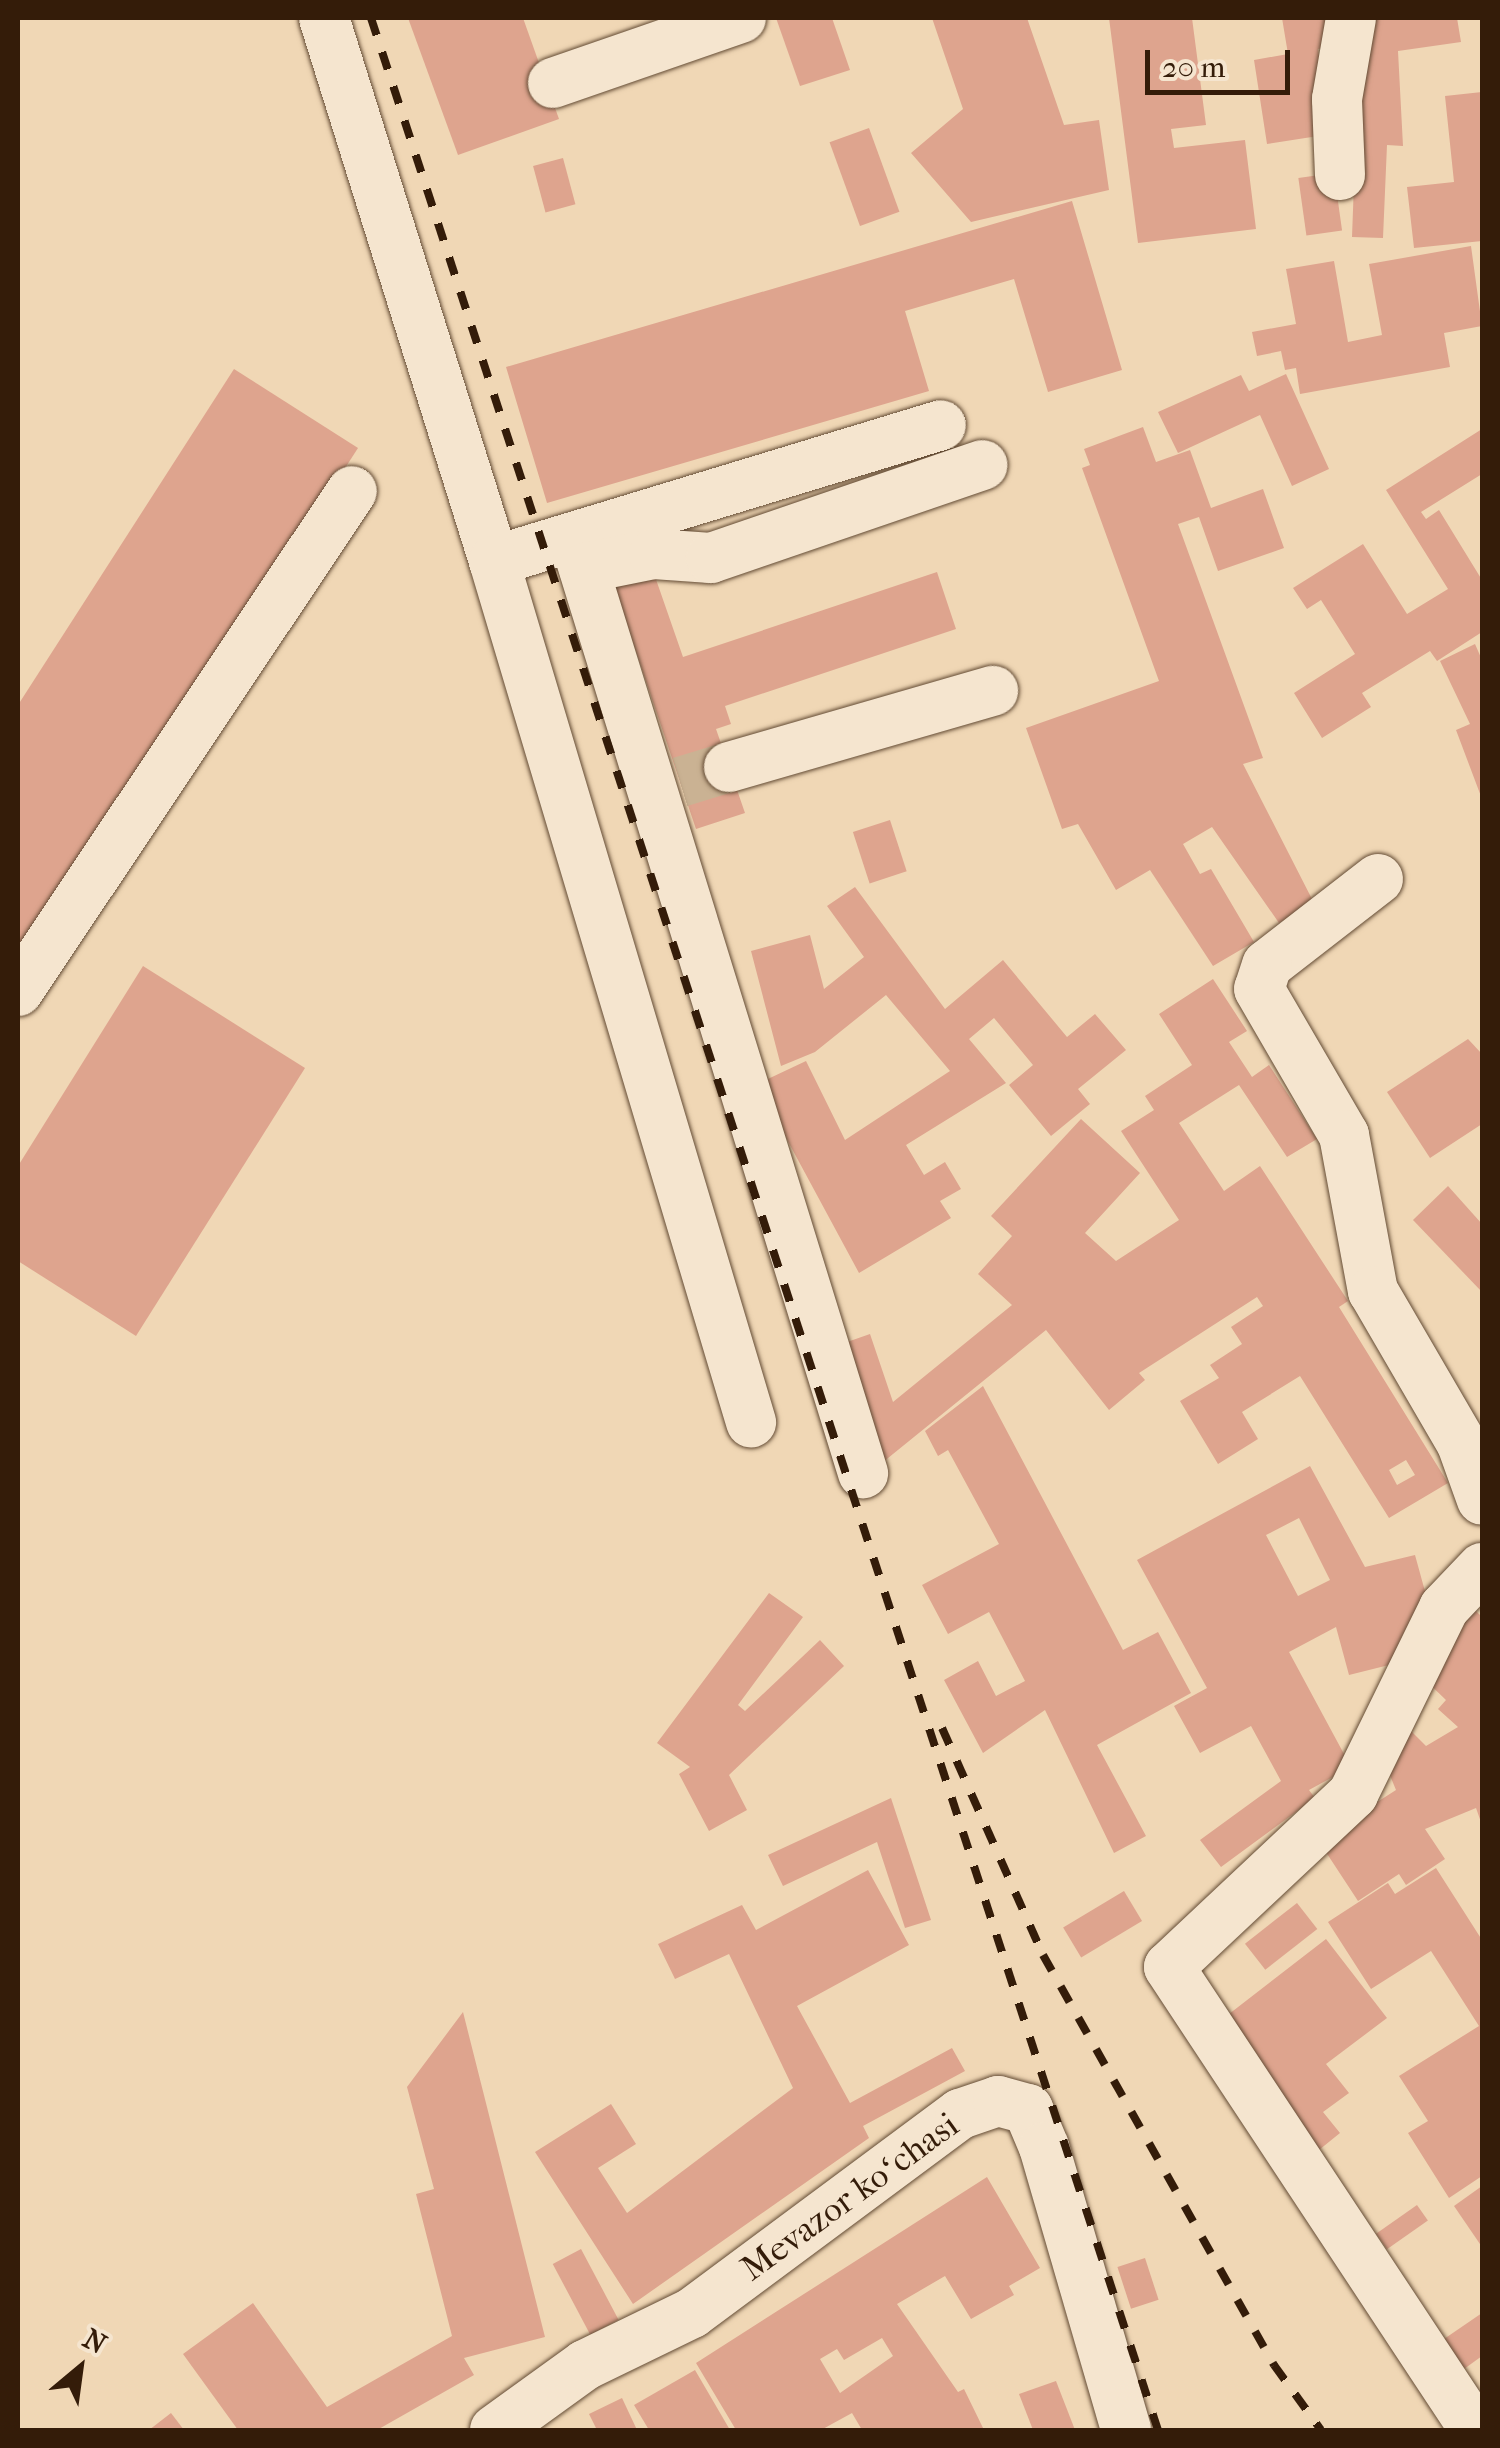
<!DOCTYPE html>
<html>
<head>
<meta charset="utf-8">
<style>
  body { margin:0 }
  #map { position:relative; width:1500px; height:2448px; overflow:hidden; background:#f0d7b5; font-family:"IM FELL French Canon",serif }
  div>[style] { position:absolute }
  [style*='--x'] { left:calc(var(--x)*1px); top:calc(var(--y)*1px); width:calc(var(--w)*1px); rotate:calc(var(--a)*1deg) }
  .building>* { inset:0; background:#dea48e; transform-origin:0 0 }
  .minor-tunnel>* { height:50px; margin-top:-25px; transform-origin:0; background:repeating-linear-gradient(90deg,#cab293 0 50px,transparent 0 75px) }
  .roads { filter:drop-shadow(0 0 2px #634b34) drop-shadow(0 0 2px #634b34) }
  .minor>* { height:50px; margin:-25px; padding:0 25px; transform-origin:25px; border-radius:25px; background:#f5e5cf }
  .rail>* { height:8px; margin-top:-4px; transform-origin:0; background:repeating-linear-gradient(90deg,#341c09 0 18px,transparent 0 36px) }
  span { translate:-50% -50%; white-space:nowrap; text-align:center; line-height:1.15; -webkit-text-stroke:10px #f5e5cf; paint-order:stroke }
  .street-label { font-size:35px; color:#341c09 }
  .frame { position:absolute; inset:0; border:20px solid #341c09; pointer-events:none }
  .north { position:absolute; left:30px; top:2318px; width:100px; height:100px; -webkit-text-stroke:8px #f5e5cf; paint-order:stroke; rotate:29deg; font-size:28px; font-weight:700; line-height:40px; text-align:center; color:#341c09 }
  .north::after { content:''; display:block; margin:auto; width:35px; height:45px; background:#341c09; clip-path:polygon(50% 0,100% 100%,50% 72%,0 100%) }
  .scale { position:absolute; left:1145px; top:50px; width:145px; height:45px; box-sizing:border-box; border:5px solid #341c09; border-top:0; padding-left:12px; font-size:30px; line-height:35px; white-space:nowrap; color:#341c09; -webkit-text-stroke:8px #f5e5cf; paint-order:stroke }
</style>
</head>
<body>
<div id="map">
  <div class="building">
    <div style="clip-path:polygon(408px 18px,523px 18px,559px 119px,458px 155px)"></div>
    <div style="clip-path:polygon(776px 18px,832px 18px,850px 70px,800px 86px)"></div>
    <div style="clip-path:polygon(932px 18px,1027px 18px,1064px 125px,1099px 120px,1109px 190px,971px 222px,911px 153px,963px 109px)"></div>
    <div style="clip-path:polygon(1109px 18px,1192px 18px,1206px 125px,1171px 129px,1174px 148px,1245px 140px,1256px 229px,1138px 243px)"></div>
    <div style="clip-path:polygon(1282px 18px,1336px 18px,1340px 46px,1318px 49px,1331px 134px,1267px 144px,1254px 60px,1288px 54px)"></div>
    <div style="clip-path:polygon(1457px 18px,1461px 42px,1398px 51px,1403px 146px,1387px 145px,1383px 238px,1352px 237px,1360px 20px)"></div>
    <div style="clip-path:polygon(1482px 92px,1482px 241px,1414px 248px,1407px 187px,1454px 182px,1445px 96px)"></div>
    <div style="left:869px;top:128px;width:89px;height:42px;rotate:70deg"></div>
    <div style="left:563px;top:158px;width:48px;height:31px;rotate:75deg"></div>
    <div style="left:1334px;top:173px;width:58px;height:36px;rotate:82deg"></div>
    <div style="clip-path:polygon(1072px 201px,1122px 370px,1048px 392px,1014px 279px,905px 311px,929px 391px,547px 503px,506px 367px)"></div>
    <div style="clip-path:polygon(1471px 246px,1482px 326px,1444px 333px,1450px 367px,1300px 394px,1296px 368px,1285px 370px,1281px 351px,1257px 356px,1252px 332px,1296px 324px,1286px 269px,1334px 261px,1348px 342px,1382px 335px,1369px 264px)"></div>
    <div style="clip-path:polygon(234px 369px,358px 448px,18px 975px,18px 705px)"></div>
    <div style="clip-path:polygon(1286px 374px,1329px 469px,1292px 486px,1260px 415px,1178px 453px,1158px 412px,1241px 375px,1249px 391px)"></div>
    <div style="clip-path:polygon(1143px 427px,1156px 462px,1190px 450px,1211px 508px,1263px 489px,1284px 548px,1218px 571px,1199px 517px,1178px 524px,1263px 758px,1243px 764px,1314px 903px,1279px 923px,1212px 827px,1183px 844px,1200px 874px,1211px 869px,1254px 942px,1213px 966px,1150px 870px,1116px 890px,1078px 824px,1062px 829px,1026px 728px,1159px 681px,1082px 468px,1090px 465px,1084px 449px)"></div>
    <div style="clip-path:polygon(1482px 429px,1482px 474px,1421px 512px,1426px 519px,1439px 510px,1482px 580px,1482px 632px,1437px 661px,1430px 651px,1362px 693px,1371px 707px,1322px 738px,1294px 693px,1355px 654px,1321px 600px,1307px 609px,1293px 588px,1363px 544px,1407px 614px,1448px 589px,1386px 490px)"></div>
    <div style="clip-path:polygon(651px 565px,683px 657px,937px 572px,956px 629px,725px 706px,731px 724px,716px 729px,745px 813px,696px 829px,611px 578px)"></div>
    <div style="clip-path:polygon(1475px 644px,1482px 660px,1482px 799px,1456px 730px,1470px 724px,1440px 661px)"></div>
    <div style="left:890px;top:820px;width:54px;height:39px;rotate:72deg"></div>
    <div style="clip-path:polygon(855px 887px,945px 1009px,1003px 960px,1067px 1037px,1095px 1014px,1126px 1050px,1078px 1089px,1090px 1104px,1051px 1136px,1009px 1085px,1033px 1065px,994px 1018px,969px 1039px,1006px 1083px,906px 1145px,924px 1175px,945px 1162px,961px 1189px,940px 1201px,951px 1218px,859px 1273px,757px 1084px,806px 1061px,845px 1140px,950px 1071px,886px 995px,815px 1052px,781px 1066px,751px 951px,810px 935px,824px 989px,864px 957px,827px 906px)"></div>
    <div style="clip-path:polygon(143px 966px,305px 1068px,136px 1336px,18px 1261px,18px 1166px)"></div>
    <div style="clip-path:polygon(evenodd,1213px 979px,1247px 1031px,1229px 1042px,1252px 1077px,1269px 1065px,1317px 1139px,1287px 1157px,1239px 1085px,1179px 1123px,1224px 1191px,1260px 1166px,1348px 1301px,1339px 1307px,1448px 1483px,1389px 1518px,1300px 1376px,1242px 1412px,1258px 1439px,1218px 1464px,1180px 1401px,1219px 1378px,1210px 1365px,1242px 1344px,1231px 1327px,1263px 1306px,1257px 1297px,1139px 1373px,1145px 1380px,1109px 1410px,1046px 1330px,872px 1471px,830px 1348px,870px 1334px,893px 1402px,1012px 1305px,978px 1274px,1012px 1236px,991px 1216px,1081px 1119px,1140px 1173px,1085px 1233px,1116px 1261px,1179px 1220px,1121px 1131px,1154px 1110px,1145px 1096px,1192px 1065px,1159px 1014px,1213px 979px,1406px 1460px,1415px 1475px,1397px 1485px,1389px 1470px,1406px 1460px)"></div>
    <div style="clip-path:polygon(1468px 1039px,1482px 1054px,1482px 1124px,1430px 1158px,1387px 1092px)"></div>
    <div style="clip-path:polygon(1448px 1186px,1482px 1224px,1482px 1292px,1413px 1220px)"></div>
    <div style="clip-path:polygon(983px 1386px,1123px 1650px,1158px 1632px,1191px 1693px,1097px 1745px,1146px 1836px,1114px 1853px,1045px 1710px,983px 1753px,944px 1680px,978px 1661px,996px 1696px,1025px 1681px,989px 1612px,948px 1634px,922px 1585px,999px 1544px,948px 1450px,938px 1456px,925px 1431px)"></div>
    <div style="clip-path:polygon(evenodd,1310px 1466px,1365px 1567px,1415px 1555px,1426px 1595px,1401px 1662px,1349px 1675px,1336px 1627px,1289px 1652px,1351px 1767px,1309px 1790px,1315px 1798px,1221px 1867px,1200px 1840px,1281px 1781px,1251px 1726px,1200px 1753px,1174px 1706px,1207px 1688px,1137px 1560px,1310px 1466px,1299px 1518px,1330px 1580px,1298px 1596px,1266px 1535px,1299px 1518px)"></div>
    <div style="clip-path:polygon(769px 1593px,803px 1617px,738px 1705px,745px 1711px,820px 1640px,844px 1666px,729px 1775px,747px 1810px,709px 1831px,679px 1774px,690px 1767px,657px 1743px)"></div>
    <div style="clip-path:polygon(1473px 1608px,1482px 1617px,1482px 1825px,1476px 1808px,1425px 1829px,1445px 1859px,1406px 1885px,1399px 1874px,1358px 1901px,1318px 1840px,1396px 1790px,1389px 1773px,1399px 1719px,1426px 1746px,1458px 1727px,1438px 1709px,1446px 1700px,1420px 1675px)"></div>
    <div style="clip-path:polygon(891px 1798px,931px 1920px,905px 1928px,877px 1842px,783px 1886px,768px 1855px)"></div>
    <div style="clip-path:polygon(1436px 1868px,1482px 1940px,1482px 2176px,1449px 2198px,1408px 2133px,1428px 2121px,1399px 2076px,1479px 2026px,1431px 1951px,1371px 1989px,1328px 1922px,1388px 1883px,1395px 1894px)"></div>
    <div style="clip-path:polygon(868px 1870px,909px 1945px,797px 2006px,850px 2103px,952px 2048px,965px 2071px,863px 2126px,869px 2138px,633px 2304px,535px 2152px,611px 2104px,636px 2144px,598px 2168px,627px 2213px,793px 2088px,729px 1954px,675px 1979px,658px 1944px,742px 1905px,756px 1930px)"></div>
    <div style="left:1124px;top:1891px;width:35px;height:71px;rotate:59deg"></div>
    <div style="left:1297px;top:1903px;width:33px;height:66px;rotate:52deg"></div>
    <div style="clip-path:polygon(1326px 1939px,1387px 2018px,1326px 2064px,1349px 2093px,1323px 2112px,1340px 2133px,1319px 2150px,1220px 2021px)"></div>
    <div style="clip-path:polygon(463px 2012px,545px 2337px,464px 2358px,474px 2375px,377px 2430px,238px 2430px,183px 2354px,253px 2303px,327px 2407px,452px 2336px,416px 2194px,434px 2189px,407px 2087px)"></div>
    <div style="clip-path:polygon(evenodd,987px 2177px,1040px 2268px,1009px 2286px,1014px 2295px,971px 2319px,945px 2276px,897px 2304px,958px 2392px,964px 2389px,984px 2430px,862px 2430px,852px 2413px,821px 2430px,736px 2430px,696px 2363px,987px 2177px,882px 2338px,893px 2356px,840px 2393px,820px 2359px,837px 2349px,844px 2360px,882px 2338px)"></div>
    <div style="clip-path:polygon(1482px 2186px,1482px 2247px,1454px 2206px)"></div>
    <div style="left:1417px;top:2205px;width:19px;height:50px;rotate:55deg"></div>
    <div style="left:581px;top:2249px;width:80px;height:32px;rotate:62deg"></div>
    <div style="left:1145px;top:2258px;width:44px;height:29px;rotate:72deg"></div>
    <div style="clip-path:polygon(1482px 2313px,1482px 2356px,1464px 2369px,1444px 2339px)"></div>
    <div style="clip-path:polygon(695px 2370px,730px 2430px,649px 2430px,634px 2405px)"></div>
    <div style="clip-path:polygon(1056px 2381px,1075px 2430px,1033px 2430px,1019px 2394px)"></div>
    <div style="clip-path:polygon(622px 2398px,637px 2430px,597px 2430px,589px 2414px)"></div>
    <div style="clip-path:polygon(171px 2413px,184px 2430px,149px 2430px)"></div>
  </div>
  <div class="minor-tunnel">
    <div style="--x:680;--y:782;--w:51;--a:-17"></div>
  </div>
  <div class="roads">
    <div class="minor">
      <div style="--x:324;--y:18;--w:569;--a:72.62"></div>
      <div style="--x:494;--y:561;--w:467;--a:-16.9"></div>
      <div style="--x:553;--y:83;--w:199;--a:-19.1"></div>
      <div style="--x:1340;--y:175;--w:76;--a:-92.3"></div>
      <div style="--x:1337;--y:99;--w:82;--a:-80.2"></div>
      <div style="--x:574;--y:537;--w:980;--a:72.84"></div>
      <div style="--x:494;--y:561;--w:899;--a:73.38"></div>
      <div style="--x:584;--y:568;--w:71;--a:-11.3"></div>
      <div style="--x:654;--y:554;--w:57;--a:4"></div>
      <div style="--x:711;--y:558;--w:287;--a:-18.9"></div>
      <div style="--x:729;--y:767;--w:275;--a:-16.1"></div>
      <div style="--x:1378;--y:879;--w:140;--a:142.2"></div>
      <div style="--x:1267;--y:965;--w:25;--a:108"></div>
      <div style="--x:1259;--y:989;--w:169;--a:59.8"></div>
      <div style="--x:1344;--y:1135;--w:159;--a:79.5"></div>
      <div style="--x:1373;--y:1291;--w:177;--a:59.8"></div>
      <div style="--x:1462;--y:1444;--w:59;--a:70.3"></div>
      <div style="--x:18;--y:991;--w:601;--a:-56.26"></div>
      <div style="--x:495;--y:2430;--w:111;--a:-35.8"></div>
      <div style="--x:585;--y:2365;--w:119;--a:-25.9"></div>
      <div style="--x:692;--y:2313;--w:334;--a:-36.6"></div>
      <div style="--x:960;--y:2114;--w:40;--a:-18.9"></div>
      <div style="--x:998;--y:2101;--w:31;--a:15"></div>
      <div style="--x:1028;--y:2109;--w:41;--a:67.2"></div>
      <div style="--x:1044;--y:2147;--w:295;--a:73.8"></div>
      <div style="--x:1475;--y:2430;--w:555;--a:-123.46"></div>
      <div style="--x:1169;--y:1967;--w:253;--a:-43.2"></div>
      <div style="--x:1353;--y:1794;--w:207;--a:-63.9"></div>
      <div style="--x:1444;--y:1608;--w:55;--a:-46.5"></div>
    </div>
  </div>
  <div class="rail">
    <div style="--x:371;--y:18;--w:2537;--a:71.93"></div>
    <div style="--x:942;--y:1728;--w:248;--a:66"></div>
    <div style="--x:1043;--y:1955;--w:471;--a:60.6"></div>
    <div style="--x:1274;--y:2365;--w:80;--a:54.1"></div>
  </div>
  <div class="street-label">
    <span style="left:850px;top:2197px;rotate:-36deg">Mevazor koʻchasi</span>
  </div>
  <div class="frame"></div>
  <div class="north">N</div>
  <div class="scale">20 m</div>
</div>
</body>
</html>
